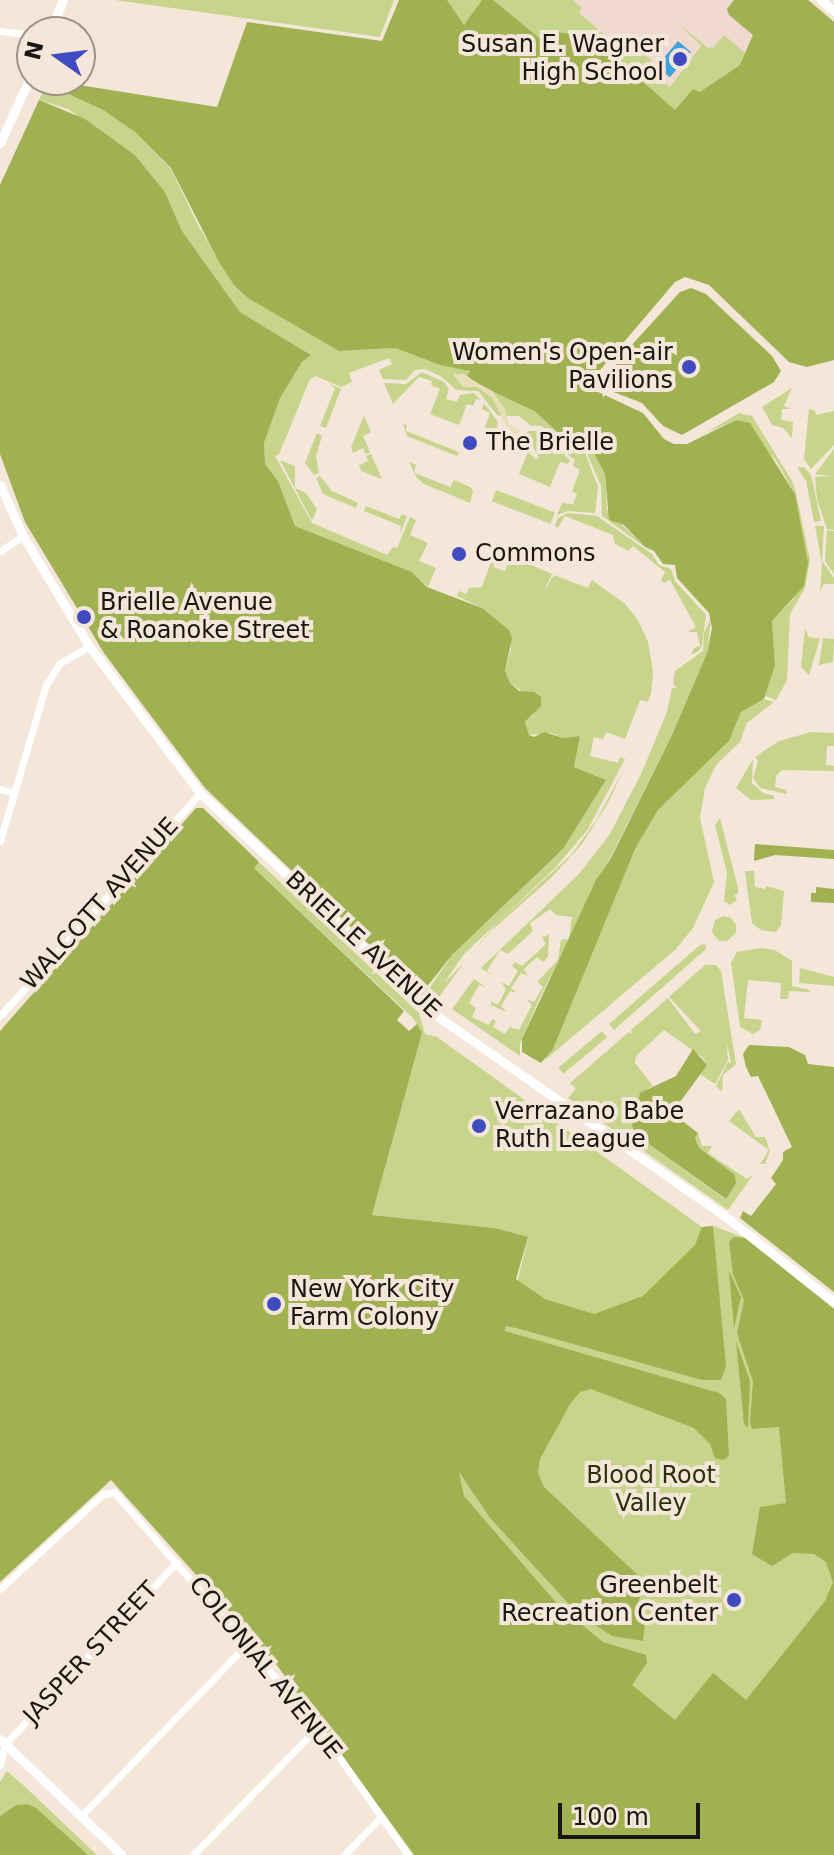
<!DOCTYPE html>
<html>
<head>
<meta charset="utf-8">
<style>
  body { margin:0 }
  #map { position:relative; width:834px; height:1855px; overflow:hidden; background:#f4e6d8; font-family:"DejaVu Sans",sans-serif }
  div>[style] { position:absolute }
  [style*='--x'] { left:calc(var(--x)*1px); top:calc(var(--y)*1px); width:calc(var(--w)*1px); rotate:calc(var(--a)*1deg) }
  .education>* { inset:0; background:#f0d9ce }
  .green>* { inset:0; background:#c6d58b; transform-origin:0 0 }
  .forest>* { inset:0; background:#a0b152 }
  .sand>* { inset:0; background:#e8dfba }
  .water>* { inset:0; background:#3fa3da; transform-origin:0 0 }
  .minor>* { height:7px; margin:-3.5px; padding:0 3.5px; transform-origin:3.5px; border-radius:3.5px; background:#fff }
  .tertiary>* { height:9px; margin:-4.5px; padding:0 4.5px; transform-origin:4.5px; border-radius:4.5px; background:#fff }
  .dots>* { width:22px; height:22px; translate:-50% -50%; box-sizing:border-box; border:4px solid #f4e6d8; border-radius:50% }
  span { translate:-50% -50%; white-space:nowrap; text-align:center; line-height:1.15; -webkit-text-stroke:8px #f4e6d8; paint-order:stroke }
  .poi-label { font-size:24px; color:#1b1612 }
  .right { translate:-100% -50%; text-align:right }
  .left { translate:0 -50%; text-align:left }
  .street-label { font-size:24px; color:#1b1612 }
  .park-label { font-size:24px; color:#2b3208 }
  .north { position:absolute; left:16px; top:16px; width:80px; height:80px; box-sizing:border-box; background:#f4e6d8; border:2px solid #9d9389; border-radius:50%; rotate:284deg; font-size:22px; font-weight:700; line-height:32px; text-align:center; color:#1b1612 }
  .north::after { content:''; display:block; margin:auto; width:28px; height:36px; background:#3f4bbf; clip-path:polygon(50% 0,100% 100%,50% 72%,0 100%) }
  .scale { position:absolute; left:558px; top:1803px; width:142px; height:36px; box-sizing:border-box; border:4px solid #1b1612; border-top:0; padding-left:10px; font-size:24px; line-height:28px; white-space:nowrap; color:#1b1612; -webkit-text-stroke:6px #f4e6d8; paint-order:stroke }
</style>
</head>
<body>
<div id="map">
  <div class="education">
    <div style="clip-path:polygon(491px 0,752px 0,753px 35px,740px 66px,675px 110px)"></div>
  </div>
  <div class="green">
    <div style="clip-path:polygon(115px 0,394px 0,380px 37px)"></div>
    <div style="clip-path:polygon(447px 0,482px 0,464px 26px)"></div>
    <div style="clip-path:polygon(491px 0,573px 0,582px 8px,579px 13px,624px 51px,632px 44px,652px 61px,648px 68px,670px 87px,701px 46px,680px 25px,708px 48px,714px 47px,724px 35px,745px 53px,753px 35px,736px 20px,808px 0,834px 22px,765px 199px,584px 36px,551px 35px,545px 43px)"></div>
    <div style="clip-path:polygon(48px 80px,51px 86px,103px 110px,135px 132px,171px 169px,199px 227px,234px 285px,339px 351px,395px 348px,440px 365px,463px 368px,471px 373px,467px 376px,459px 373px,466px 387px,477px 387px,492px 397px,503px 417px,497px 415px,478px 391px,456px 390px,442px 377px,425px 369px,415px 370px,406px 380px,383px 379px,379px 370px,392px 364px,389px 358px,349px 373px,352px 382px,341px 387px,316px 376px,310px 379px,279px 454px,275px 456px,312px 523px,387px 555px,393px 547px,397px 548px,410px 517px,416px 520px,410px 535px,428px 543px,419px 561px,436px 568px,428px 587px,412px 572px,295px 526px,278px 481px,265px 464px,264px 443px,280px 398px,302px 362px,311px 355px,240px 312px,182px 231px,165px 192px,135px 155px,68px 109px,39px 100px)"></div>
    <div style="clip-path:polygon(422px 372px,444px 382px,449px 389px,446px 399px,457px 402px,460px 395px,474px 393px,481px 400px,476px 399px,473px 406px,467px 404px,459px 425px,430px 414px,440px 389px,431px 385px,432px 381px,419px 377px,393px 404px,384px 383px,406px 384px)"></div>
    <div style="clip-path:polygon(328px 383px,341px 389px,326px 428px,320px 426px,335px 388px)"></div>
    <div style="clip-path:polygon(792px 388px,784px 406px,791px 409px,782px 409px,781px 420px,793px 422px,792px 438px,783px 428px,772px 425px,762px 407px)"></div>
    <div style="clip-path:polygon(492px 391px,534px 411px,563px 437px,590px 446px,605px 474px,607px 510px,645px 547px,602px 516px,601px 486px,585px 449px,554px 441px,546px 436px,542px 426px,531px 426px,519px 416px,507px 416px)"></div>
    <div style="clip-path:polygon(484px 403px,498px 422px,496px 433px,484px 430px,490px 413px,482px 409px)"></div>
    <div style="clip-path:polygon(809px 409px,815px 411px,816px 415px,834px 411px,834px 445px,811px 469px,804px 459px)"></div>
    <div style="clip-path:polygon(739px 413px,752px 416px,792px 481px,796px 493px,810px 560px,805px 588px,790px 614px,787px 680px,776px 700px,765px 696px,775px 666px,772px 621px,793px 599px,795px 494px,776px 460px,736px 420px,706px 433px)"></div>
    <div style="clip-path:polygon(364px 416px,371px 432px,363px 436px,370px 452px,366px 454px,363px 448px,353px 453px,351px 447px)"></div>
    <div style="clip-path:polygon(403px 424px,407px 425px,406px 431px,459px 452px,457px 456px,407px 436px)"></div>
    <div style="clip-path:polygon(529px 431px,539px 431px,570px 460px,568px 464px,560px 462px,550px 487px,519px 474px,528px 452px,536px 459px,539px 457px,524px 433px)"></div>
    <div style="clip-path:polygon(317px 433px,322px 436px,316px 456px,319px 473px,314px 475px,305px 463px)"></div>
    <div style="clip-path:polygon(555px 445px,585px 453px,598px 487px,595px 513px,568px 511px,557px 515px,562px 503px,573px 504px,577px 494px,572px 491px,580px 470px,573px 466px,575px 460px)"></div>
    <div style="clip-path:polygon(834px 449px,834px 530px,827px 529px,817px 499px,815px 477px,831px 476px,815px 474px)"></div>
    <div style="clip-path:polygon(371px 454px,382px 479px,361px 471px,359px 465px,368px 461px,366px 456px)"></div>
    <div style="clip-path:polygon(280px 460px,295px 466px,295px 488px,306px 493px,317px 509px,313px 519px,311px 519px)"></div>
    <div style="clip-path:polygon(409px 462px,416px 465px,414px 473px,417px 474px,450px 487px,454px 480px,470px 487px,473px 491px,470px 503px,422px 483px,415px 475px)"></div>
    <div style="clip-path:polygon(797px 467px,804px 467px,811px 475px,821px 521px,814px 522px,806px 481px)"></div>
    <div style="clip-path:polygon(320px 476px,332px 491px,358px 503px,356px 508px,323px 494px,316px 478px)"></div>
    <div style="left:496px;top:490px;width:63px;height:12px;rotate:21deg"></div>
    <div style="clip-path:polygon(366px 506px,399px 519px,402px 514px,407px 516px,400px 534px,401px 526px,364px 511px)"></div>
    <div style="clip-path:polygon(568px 513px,597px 516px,652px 554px,659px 565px,671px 569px,675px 581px,706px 615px,702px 645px,699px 651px,691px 655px,694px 648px,700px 646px,697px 632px,688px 632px,696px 627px,670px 580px,664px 583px,661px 580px,665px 572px,633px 546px,628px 551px,615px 544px,613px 535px,565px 516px,558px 528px,555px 526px,558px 518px)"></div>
    <div style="clip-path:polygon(815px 526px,824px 526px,822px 561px,834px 578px,834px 584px,824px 584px,820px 591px,822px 564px)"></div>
    <div style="clip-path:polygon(827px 530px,834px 531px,834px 574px,825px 561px)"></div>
    <div style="clip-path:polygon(507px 547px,521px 553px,519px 560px,552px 574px,543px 593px,554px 575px,588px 588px,592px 580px,625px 604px,638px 620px,648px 642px,653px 672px,651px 693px,648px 702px,640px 700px,625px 739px,606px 732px,603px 739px,594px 737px,590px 756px,618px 763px,620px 757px,625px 759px,588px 829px,556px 867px,464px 954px,444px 983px,464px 963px,433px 1005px,421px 994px,423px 988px,430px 987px,453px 954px,563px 849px,606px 780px,574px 767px,580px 736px,563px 738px,551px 733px,529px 735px,525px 722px,533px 715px,526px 694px,510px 683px,505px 671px,511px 649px,509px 631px,482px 608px,457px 596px,459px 591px,466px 594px,469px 588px,482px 587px,492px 559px,495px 561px,493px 567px,505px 571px,510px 558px,506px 554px)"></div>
    <div style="clip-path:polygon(711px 618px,707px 653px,672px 735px,538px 1001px,520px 1044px,520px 1056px,452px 1009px,474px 979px,487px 988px,479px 985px,469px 1003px,476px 1008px,472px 1017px,488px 1025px,493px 1019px,496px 1021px,493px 1027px,505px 1034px,510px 1027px,519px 1030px,532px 1005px,526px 999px,534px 1002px,543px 987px,537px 982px,558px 960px,561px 940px,569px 939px,572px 917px,556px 915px,550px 909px,530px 923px,533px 931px,508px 954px,500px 950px,487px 971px,493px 976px,481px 968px,579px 874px,610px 834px,642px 772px,667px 712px,672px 688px,677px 688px,673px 684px,675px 671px,703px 651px,704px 633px)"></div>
    <div style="clip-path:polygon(805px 629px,809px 637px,820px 639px,809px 675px,801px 667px)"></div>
    <div style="clip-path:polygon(823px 638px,834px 639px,833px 662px,819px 665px)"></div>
    <div style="clip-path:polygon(764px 699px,774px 702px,747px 723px,740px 742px,716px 765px,705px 788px,700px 818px,714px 882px,693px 928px,676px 949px,545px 1060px,635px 849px,658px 810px,729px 741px,741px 712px)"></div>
    <div style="clip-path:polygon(811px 732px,834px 733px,834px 746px,827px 746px,826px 765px,834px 766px,834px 771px,782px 770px,776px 776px,775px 787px,786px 790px,787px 794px,760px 788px,753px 778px,758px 761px,755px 757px,779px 741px)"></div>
    <div style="clip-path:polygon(753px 759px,752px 783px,763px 793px,774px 796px,774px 799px,751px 800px,736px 788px)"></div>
    <div style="clip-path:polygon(624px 769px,608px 803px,582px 844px,551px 878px,492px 930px,469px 956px,496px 924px,571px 855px,597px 819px)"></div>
    <div style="clip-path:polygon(720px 818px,738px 888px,738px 894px,734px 894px,737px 900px,730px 905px,724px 901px,727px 873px,715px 825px)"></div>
    <div style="clip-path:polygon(259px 862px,419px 1013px,425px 1034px,437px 1037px,702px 1227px,713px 1226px,745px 1238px,834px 1309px,834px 1855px,414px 1855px,473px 1543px,458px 1467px,502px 1344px,528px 1238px,495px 1228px,372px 1215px,422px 1033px,413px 1018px,253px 867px)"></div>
    <div style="clip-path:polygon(745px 871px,754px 871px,755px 887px,765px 889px,766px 886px,784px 891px,781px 925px,776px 932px,761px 930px,752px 923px)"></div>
    <div style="clip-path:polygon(723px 916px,731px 918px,736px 925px,736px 933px,727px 941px,719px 941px,712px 932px,715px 920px)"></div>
    <div style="clip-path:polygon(549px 935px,548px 957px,543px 962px,537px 957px,524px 969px,528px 976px,521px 973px,511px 988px,517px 993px,510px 991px,501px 1006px,507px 1012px,491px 1005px,491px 1001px,498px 1005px,506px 989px,501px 982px,509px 986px,518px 971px,512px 966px,515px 962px,522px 966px,546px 944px,542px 937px)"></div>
    <div style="clip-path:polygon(700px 945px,705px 944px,706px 949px,614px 1030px,609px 1024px)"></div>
    <div style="clip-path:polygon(760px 948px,775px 950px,792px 961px,792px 986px,810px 990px,810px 992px,789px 991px,788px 999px,780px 999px,781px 983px,748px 980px,744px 1018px,762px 1020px,760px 1030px,753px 1034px,740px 1027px,731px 963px,737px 952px)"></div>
    <div style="clip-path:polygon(705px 965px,716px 965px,721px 971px,736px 1064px,723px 1075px,722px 1092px,716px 1086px,728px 1062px,731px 1063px,727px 1043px,728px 1060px,715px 1084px,700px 1074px,707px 1065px,702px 1057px,664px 1030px,636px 1056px,635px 1063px,653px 1086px,648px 1088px,632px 1126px,636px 1135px,725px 1199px,735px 1184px,699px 1148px,695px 1138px,698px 1133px,702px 1146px,712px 1146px,708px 1153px,747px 1179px,753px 1175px,728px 1210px,568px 1098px,576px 1089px,570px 1083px,629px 1032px,632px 1034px,631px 1030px,668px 998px,695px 1034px,701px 1031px,669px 997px)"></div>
    <div style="clip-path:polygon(800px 968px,834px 977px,834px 986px,799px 983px)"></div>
    <div style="left:602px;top:1031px;width:8px;height:57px;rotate:50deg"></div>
    <div style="clip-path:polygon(739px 1109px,756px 1137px,765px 1137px,770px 1151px,765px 1164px,760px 1164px,769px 1150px,729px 1121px)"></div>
    <div style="clip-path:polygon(7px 1771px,21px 1783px,97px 1855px,88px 1855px,28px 1804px,16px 1805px,0 1816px,0 1782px)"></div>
  </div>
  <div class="forest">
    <div style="clip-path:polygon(399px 0,447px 0,464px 25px,482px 0,493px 0,544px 42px,556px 32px,592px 37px,675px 110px,693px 89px,700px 92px,740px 65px,753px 35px,729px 15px,727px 9px,734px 0,808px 0,834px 22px,834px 360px,807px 367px,789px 362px,709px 285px,685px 277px,675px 282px,595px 376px,596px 391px,643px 413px,664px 439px,674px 444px,687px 444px,736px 420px,750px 423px,795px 494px,808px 563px,804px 586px,772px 621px,775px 666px,764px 699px,741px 712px,729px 741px,658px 810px,635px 849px,553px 1049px,541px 1063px,522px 1052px,522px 1039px,596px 880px,610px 860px,672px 735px,707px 653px,712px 628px,709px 613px,677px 578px,675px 565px,663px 564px,654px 551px,645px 547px,624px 525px,609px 520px,605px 474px,590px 446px,563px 437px,534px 411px,481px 386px,467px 376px,470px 371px,440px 365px,395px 348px,339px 351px,248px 298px,234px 285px,219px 262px,171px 168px,135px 132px,103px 110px,51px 86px,48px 80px,217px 107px,247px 22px,382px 41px)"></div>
    <div style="clip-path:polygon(39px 100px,85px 119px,135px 155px,165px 192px,182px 231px,240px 312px,311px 355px,302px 362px,280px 398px,264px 443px,265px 464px,278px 481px,295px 526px,412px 572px,427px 587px,482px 608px,509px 630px,512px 638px,505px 671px,510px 683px,519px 691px,534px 692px,541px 697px,541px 706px,525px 722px,529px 735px,534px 737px,544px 732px,563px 738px,580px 736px,574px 767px,606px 780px,563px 849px,453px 954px,421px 994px,205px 788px,104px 653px,25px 522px,0 454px,0 185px)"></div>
    <div style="clip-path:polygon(691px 288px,706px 294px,772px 356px,781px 371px,774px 382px,682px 435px,663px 426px,642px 403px,611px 391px,607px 384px,619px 359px,680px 292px)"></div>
    <div style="clip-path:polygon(196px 808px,203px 808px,259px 862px,254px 868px,404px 1011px,397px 1020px,409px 1031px,417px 1024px,422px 1033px,372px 1215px,495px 1228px,528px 1237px,516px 1279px,545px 1299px,594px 1314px,643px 1296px,695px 1245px,702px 1227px,713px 1226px,726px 1366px,721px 1380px,702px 1380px,516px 1328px,506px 1326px,505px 1331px,719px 1393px,726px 1399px,729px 1456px,723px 1460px,715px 1458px,710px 1444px,694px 1428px,591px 1389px,580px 1392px,570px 1404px,540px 1459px,538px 1473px,544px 1487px,643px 1580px,638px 1605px,645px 1623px,643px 1641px,612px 1636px,578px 1614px,490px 1518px,459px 1472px,464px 1496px,559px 1606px,603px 1642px,646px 1655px,647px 1663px,632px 1685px,675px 1720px,713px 1673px,746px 1700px,825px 1601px,833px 1582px,826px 1562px,814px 1554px,793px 1553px,772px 1566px,752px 1554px,760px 1507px,786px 1503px,779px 1427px,752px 1429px,750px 1422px,753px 1382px,737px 1333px,744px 1300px,733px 1274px,729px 1242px,734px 1237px,745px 1238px,834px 1309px,834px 1855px,414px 1855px,276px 1664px,111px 1480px,0 1582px,0 1031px)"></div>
    <div style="clip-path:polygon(755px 844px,834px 850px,834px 859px,775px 855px,754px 861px)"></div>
    <div style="clip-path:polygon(816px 887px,834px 889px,834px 903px,811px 902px,811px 893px,816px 893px)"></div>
    <div style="clip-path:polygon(749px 1045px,789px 1047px,805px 1055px,808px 1064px,834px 1067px,834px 1292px,740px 1218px,743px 1211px,751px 1216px,776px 1184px,771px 1178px,783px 1160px,783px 1152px,792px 1147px,758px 1076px,751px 1077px,746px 1067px,743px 1054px)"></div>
    <div style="clip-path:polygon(693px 1049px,707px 1065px,672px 1113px,698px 1133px,695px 1138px,699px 1148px,735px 1175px,736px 1183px,726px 1199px,636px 1135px,632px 1126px,640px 1093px,676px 1076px)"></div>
    <div style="clip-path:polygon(729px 1271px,741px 1297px,734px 1328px)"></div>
    <div style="clip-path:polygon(736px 1341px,750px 1381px,748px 1428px,744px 1424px)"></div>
    <div style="clip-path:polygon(27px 1804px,36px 1808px,88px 1855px,0 1855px,0 1816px,16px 1805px)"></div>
  </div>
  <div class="sand">
    <div style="clip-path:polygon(452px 373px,463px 375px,492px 391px,505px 409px,509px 424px,528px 437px,531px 448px,506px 426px,492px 397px,477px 387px,462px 386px)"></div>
  </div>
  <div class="water">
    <div style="left:678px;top:41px;width:17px;height:33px;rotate:40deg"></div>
  </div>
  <div class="minor">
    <div style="--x:0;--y:31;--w:32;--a:7"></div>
    <div style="--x:0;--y:551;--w:27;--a:-33"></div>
    <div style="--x:0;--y:789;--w:15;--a:16"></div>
    <div style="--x:0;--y:841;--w:163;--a:-73.6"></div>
    <div style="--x:46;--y:685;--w:26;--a:-58"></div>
    <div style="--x:60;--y:663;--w:34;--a:-30"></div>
    <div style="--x:0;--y:1016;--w:300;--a:-48.1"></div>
    <div style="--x:0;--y:1589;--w:140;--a:-42.7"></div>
    <div style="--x:103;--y:1494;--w:11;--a:-10"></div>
    <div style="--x:114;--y:1492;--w:311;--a:49"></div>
    <div style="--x:318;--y:1727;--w:156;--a:54.9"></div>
    <div style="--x:0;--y:1765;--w:22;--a:-77"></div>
    <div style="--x:5;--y:1744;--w:250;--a:-46.6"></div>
    <div style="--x:81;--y:1816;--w:240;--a:-46"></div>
    <div style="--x:193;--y:1855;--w:179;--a:-45.7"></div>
    <div style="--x:344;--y:1855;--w:53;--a:-45.8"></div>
  </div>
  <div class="tertiary">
    <div style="--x:821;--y:0;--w:17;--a:40"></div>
    <div style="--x:50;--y:32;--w:35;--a:-68"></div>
    <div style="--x:0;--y:143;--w:77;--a:-65.4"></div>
    <div style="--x:0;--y:485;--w:56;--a:65.7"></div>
    <div style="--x:23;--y:536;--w:128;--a:59"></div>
    <div style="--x:89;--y:646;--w:184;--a:52.9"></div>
    <div style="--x:200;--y:793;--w:325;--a:43.3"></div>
    <div style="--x:437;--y:1016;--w:357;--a:34.8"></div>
    <div style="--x:730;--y:1220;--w:132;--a:38.3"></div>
    <div style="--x:0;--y:1739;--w:168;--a:43.6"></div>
  </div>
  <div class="dots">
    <div style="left:680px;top:59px;background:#3f4bbf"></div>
    <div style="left:689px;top:367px;background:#3f4bbf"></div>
    <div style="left:470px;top:443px;background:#3f4bbf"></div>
    <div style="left:459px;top:554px;background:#3f4bbf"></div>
    <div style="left:84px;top:617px;background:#3f4bbf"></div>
    <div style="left:479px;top:1126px;background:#3f4bbf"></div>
    <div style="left:274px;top:1304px;background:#3f4bbf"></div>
    <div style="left:734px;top:1600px;background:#3f4bbf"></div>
  </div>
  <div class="poi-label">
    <span class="right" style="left:664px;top:59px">Susan E. Wagner<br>High School</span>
    <span class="right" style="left:673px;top:367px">Women's Open-air<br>Pavilions</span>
    <span class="left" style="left:486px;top:443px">The Brielle</span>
    <span class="left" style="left:475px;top:554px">Commons</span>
    <span class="left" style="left:100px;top:617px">Brielle Avenue<br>&amp; Roanoke Street</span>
    <span class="left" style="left:495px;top:1126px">Verrazano Babe<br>Ruth League</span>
    <span class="left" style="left:290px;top:1304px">New York City<br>Farm Colony</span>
    <span class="right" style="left:718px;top:1600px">Greenbelt<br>Recreation Center</span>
  </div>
  <div class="street-label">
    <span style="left:100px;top:904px;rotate:-48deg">WALCOTT AVENUE</span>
    <span style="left:363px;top:945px;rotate:43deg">BRIELLE AVENUE</span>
    <span style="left:91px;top:1653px;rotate:-47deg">JASPER STREET</span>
    <span style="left:265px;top:1668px;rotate:51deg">COLONIAL AVENUE</span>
  </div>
  <div class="park-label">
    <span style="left:651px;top:1490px">Blood Root<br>Valley</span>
  </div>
  <div class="north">N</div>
  <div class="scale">100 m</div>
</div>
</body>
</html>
